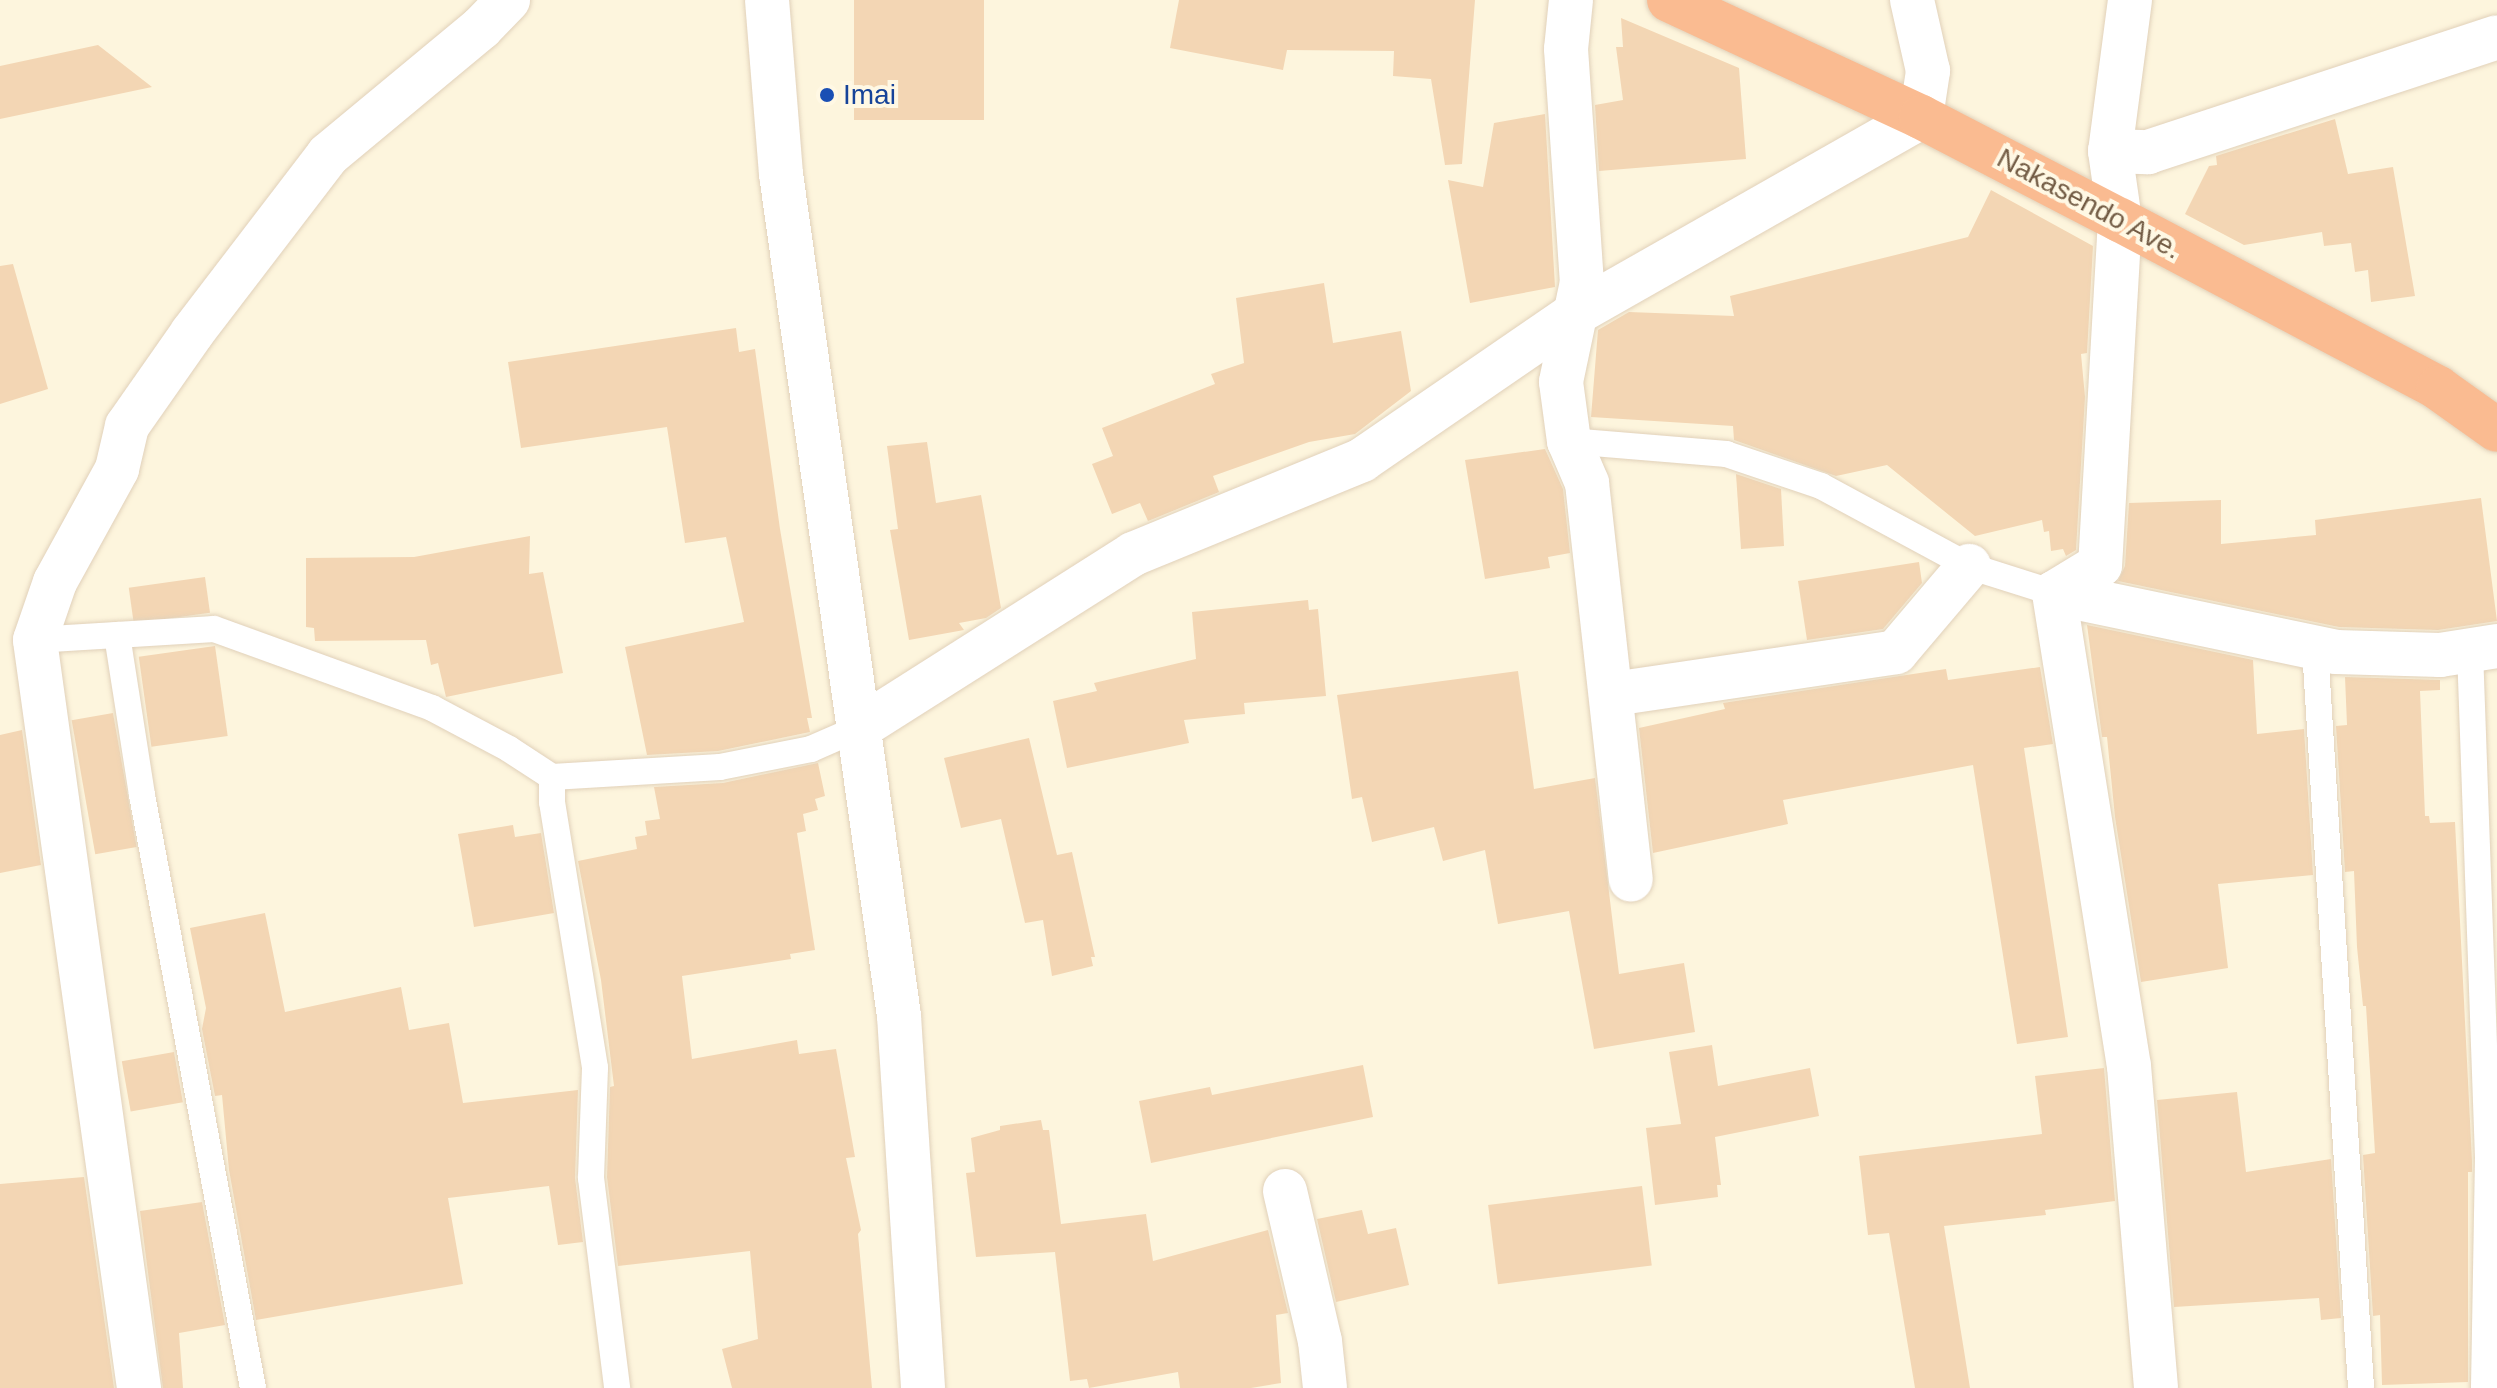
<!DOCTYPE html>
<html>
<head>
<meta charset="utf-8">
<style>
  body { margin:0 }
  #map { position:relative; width:2497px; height:1388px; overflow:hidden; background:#fdf5dd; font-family:Helvetica,sans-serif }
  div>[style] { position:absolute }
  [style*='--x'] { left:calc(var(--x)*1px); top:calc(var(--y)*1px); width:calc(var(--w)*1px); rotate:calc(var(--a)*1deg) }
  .building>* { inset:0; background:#f3d6b4; transform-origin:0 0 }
  .roads { filter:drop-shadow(0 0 2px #e1d1ba) drop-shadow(0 0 2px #e1d1ba) }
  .lane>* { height:26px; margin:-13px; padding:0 13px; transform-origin:13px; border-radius:13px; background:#fff }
  .street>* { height:44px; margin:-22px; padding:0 22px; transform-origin:22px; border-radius:22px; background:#fff }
  .secondary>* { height:44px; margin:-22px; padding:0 22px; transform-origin:22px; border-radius:22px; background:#fff }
  .highway>* { height:44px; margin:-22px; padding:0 22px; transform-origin:22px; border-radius:22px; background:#fabb91 }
  .dots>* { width:22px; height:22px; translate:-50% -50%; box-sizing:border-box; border:4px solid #fff8e4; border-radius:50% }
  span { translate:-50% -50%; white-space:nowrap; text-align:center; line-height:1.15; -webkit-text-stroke:8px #fff8e4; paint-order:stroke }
  .transit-label { font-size:28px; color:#164399 }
  .left { translate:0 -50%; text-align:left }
  .street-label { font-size:28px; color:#735c45 }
</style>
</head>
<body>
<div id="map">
  <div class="building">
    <div style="left:854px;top:0;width:130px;height:120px"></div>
    <div style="clip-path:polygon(1179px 0,1475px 0,1462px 164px,1445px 165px,1431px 79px,1393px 76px,1394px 51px,1287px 50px,1283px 70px,1170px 48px)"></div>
    <div style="clip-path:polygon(1621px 18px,1739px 68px,1746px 159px,1599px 171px,1595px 105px,1623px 100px,1616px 47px,1623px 47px)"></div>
    <div style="clip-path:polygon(98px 45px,152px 87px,0 119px,0 66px)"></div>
    <div style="clip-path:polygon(1545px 114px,1555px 287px,1470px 303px,1448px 180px,1483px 187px,1494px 123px)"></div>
    <div style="clip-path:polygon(2335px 119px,2348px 174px,2393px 167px,2415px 296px,2371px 302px,2368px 270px,2355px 272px,2351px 243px,2324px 246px,2322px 232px,2244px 245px,2185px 214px,2209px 166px,2217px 165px,2216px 156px)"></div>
    <div style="clip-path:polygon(1991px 190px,2093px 246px,2087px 353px,2081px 354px,2085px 397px,2076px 550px,2066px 556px,2063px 549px,2051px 551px,2049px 531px,2044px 532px,2042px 520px,1975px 536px,1887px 465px,1836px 476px,1734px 440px,1733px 426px,1591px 417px,1598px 330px,1629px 312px,1734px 316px,1730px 296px,1968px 237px)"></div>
    <div style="clip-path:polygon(13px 264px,48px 389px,0 404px,0 266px)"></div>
    <div style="clip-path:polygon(1324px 283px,1333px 343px,1401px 331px,1411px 391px,1355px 434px,1309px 442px,1213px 476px,1219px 492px,1148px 521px,1140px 503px,1112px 514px,1092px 464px,1113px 456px,1102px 428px,1215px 384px,1211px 374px,1244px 363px,1236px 298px)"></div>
    <div style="clip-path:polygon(736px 328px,739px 352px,755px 349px,780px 529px,812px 718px,807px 718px,810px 732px,718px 751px,647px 755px,625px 647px,744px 622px,726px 537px,685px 543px,667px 427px,521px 448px,508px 362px)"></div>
    <div style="clip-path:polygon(927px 442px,936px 503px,981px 495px,1001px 608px,986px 618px,959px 623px,964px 630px,909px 640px,890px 530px,898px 529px,887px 446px)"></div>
    <div style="clip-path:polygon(1545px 449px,1563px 489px,1570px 553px,1548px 557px,1550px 568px,1485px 579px,1465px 460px)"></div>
    <div style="clip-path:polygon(1736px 474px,1781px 489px,1784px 546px,1741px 549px)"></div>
    <div style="clip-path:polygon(2481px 498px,2497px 621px,2438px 630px,2339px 627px,2118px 581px,2125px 566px,2129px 503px,2221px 500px,2221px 544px,2316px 535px,2315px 520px)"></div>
    <div style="clip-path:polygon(530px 536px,529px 574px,543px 572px,563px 673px,446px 697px,438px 663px,431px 665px,426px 640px,315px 641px,314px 628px,306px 627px,306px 558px,414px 557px)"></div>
    <div style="clip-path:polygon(1919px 562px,1922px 583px,1883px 629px,1807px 640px,1798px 581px)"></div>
    <div style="left:205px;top:577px;width:36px;height:77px;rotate:82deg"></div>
    <div style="clip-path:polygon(1308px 600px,1309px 610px,1318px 609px,1326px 696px,1244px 703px,1245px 714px,1184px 720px,1189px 743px,1067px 768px,1053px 701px,1097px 691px,1094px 683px,1196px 659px,1192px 612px)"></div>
    <div style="clip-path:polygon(2087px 625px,2253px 660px,2257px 734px,2304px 729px,2313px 875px,2218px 884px,2228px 968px,2141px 982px,2115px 817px,2107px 737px,2102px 737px)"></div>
    <div style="left:215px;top:646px;width:91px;height:77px;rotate:82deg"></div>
    <div style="clip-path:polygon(2040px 667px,2053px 744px,2024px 748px,2068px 1037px,2017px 1044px,1973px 765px,1783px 800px,1788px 824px,1653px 853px,1639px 728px,1725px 709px,1723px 703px,1946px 669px,1948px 680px)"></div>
    <div style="clip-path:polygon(1518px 671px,1534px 789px,1595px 778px,1619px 974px,1684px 963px,1695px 1032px,1594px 1049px,1569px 911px,1498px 924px,1485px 850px,1443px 861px,1434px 827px,1372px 842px,1362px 797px,1352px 799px,1337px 695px)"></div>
    <div style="clip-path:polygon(2345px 677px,2440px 680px,2440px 690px,2420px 691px,2425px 816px,2429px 816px,2430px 823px,2455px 822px,2472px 1161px,2472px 1172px,2468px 1172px,2468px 1382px,2382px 1385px,2380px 1315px,2373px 1316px,2363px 1155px,2375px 1153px,2366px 1006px,2363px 1006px,2357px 947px,2354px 871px,2345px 872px,2336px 726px,2347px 725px)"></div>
    <div style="left:113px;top:713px;width:136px;height:42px;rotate:80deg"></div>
    <div style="clip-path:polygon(22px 730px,41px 865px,0 873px,0 735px)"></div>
    <div style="clip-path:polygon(1029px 738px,1057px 855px,1072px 852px,1095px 957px,1091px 957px,1093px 966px,1052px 976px,1043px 920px,1025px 923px,1001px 819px,961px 828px,944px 758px)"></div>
    <div style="clip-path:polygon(818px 763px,825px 796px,815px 799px,818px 810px,803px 814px,806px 831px,797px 833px,815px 950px,790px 954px,791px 959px,682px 976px,692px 1059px,797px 1040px,799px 1054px,836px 1049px,855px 1157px,846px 1158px,861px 1230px,858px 1234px,872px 1388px,732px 1388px,722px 1349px,758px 1339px,750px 1251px,618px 1266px,607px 1177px,610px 1087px,614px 1086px,601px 980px,578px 861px,637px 849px,635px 837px,647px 835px,645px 821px,660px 819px,654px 787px,723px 783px)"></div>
    <div style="clip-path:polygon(513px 825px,515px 837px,541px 833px,554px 913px,474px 927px,458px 834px)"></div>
    <div style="clip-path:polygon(265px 913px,285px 1012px,401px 987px,409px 1030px,449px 1023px,463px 1103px,578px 1090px,575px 1178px,583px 1242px,558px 1245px,549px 1186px,448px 1198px,463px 1284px,256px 1320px,229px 1170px,222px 1095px,215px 1096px,202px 1029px,206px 1008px,190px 928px)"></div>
    <div style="clip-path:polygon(1712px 1045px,1718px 1086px,1810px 1068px,1819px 1116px,1715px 1137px,1721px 1185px,1717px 1185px,1718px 1197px,1655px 1205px,1646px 1128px,1681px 1124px,1669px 1052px)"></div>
    <div style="left:174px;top:1052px;width:51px;height:53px;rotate:80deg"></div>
    <div style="clip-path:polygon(1363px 1065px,1373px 1117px,1151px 1163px,1139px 1101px,1210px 1087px,1212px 1095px)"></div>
    <div style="clip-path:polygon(2104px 1068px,2115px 1201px,2045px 1210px,2046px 1215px,1944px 1226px,1970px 1388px,1915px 1388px,1889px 1233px,1868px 1235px,1859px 1156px,2042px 1134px,2035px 1076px)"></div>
    <div style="clip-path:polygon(2237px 1092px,2246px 1172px,2331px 1159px,2341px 1318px,2321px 1320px,2319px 1298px,2174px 1307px,2157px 1100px)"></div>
    <div style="clip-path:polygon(1041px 1120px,1043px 1130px,1049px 1130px,1061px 1224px,1146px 1214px,1153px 1261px,1268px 1230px,1288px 1313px,1276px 1315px,1281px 1383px,1251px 1388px,1180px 1388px,1178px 1372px,1089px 1388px,1087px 1379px,1070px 1381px,1055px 1252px,976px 1257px,966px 1173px,975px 1172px,971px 1138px,1000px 1130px,1000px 1126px)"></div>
    <div style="clip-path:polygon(84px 1177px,114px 1388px,0 1388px,0 1184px)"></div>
    <div style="left:1642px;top:1186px;width:80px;height:155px;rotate:83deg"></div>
    <div style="clip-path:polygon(202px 1202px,225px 1325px,179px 1333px,183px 1388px,163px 1388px,140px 1211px)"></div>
    <div style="clip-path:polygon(1362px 1210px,1368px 1234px,1396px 1228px,1409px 1285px,1336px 1302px,1317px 1219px)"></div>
  </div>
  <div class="roads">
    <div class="lane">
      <div style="--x:1569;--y:441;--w:158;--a:4.7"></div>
      <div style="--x:1726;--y:454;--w:100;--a:18.6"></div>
      <div style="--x:1821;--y:486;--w:168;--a:28.4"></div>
      <div style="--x:1969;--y:566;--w:89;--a:17.6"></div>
      <div style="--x:117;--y:635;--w:162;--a:81.1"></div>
      <div style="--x:142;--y:795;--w:603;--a:79.4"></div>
      <div style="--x:35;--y:640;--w:179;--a:-3.5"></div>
      <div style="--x:214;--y:629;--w:232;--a:19.9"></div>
      <div style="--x:432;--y:708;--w:87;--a:28"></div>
      <div style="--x:509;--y:749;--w:51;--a:33.1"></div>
      <div style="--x:552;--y:777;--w:168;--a:-3.4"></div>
      <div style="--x:720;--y:767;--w:93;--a:-11.2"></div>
      <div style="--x:811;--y:749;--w:52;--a:-23.6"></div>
      <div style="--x:2315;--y:648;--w:741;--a:86.44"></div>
      <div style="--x:2470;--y:650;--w:507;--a:87.97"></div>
      <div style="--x:2488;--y:1157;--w:231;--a:91"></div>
      <div style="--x:552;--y:777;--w:25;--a:90"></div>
      <div style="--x:552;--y:802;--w:269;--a:80.8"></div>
      <div style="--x:595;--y:1068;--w:110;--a:92.1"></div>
      <div style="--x:591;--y:1178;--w:212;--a:82.9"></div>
    </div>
    <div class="street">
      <div style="--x:1571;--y:0;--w:49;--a:95.8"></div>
      <div style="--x:1566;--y:49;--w:234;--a:86.1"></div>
      <div style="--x:1582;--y:282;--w:102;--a:101.9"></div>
      <div style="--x:1561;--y:382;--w:60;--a:82.3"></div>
      <div style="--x:1569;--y:441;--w:46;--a:66.8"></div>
      <div style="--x:1587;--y:483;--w:399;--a:83.7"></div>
      <div style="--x:2130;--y:0;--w:152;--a:97.5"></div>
      <div style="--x:2110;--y:151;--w:70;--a:81.8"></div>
      <div style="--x:2120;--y:220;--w:346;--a:93.3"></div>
      <div style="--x:2100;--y:565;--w:54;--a:148.7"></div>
      <div style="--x:2054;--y:593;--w:479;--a:81"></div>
      <div style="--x:2129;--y:1066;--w:323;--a:85.2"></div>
      <div style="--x:2110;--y:151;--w:38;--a:2"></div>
      <div style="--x:2148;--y:152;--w:367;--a:-18.2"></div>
      <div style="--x:2054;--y:593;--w:288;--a:11.8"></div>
      <div style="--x:2336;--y:652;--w:104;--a:1.7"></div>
      <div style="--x:2440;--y:655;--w:58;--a:-9"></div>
      <div style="--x:1613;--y:694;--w:286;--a:-8.4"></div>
      <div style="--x:1896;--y:652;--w:113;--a:-49.7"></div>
      <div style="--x:859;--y:728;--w:325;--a:-32.4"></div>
      <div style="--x:1133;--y:554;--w:248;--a:-22.3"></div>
      <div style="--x:1362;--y:460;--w:260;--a:-34.5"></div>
      <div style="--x:1576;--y:313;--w:397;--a:-29.6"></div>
      <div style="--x:1921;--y:117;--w:47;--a:-81.3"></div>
      <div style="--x:1928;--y:71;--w:73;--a:-102.7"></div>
      <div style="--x:1285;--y:1191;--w:154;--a:76.9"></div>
      <div style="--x:1320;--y:1341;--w:47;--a:83.9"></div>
      <div style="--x:139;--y:1388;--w:755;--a:-97.92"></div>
      <div style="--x:35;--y:640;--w:61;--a:-71"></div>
      <div style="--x:55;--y:582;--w:129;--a:-61.2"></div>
      <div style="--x:117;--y:469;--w:44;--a:-76.9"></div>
      <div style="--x:127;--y:426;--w:113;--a:-55"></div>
      <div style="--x:192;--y:333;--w:224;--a:-52.6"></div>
      <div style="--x:328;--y:155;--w:199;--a:-39.7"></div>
      <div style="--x:481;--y:28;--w:39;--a:-46"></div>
    </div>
    <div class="secondary">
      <div style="--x:767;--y:0;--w:175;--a:85.4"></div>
      <div style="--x:781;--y:174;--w:850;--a:82.02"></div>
      <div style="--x:899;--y:1016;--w:373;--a:86.3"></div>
    </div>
    <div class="highway">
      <div style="--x:1669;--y:0;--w:278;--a:24.9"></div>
      <div style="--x:1921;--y:117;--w:224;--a:27.4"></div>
      <div style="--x:2120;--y:220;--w:360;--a:27.8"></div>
      <div style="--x:2438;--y:388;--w:72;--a:35.4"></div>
    </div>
  </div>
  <div class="dots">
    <div style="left:827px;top:95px;background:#1a4fb4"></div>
  </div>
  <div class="transit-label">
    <span class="left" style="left:843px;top:95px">Imai</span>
  </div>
  <div class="street-label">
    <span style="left:2089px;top:204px;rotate:28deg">Nakasendo Ave.</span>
  </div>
</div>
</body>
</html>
